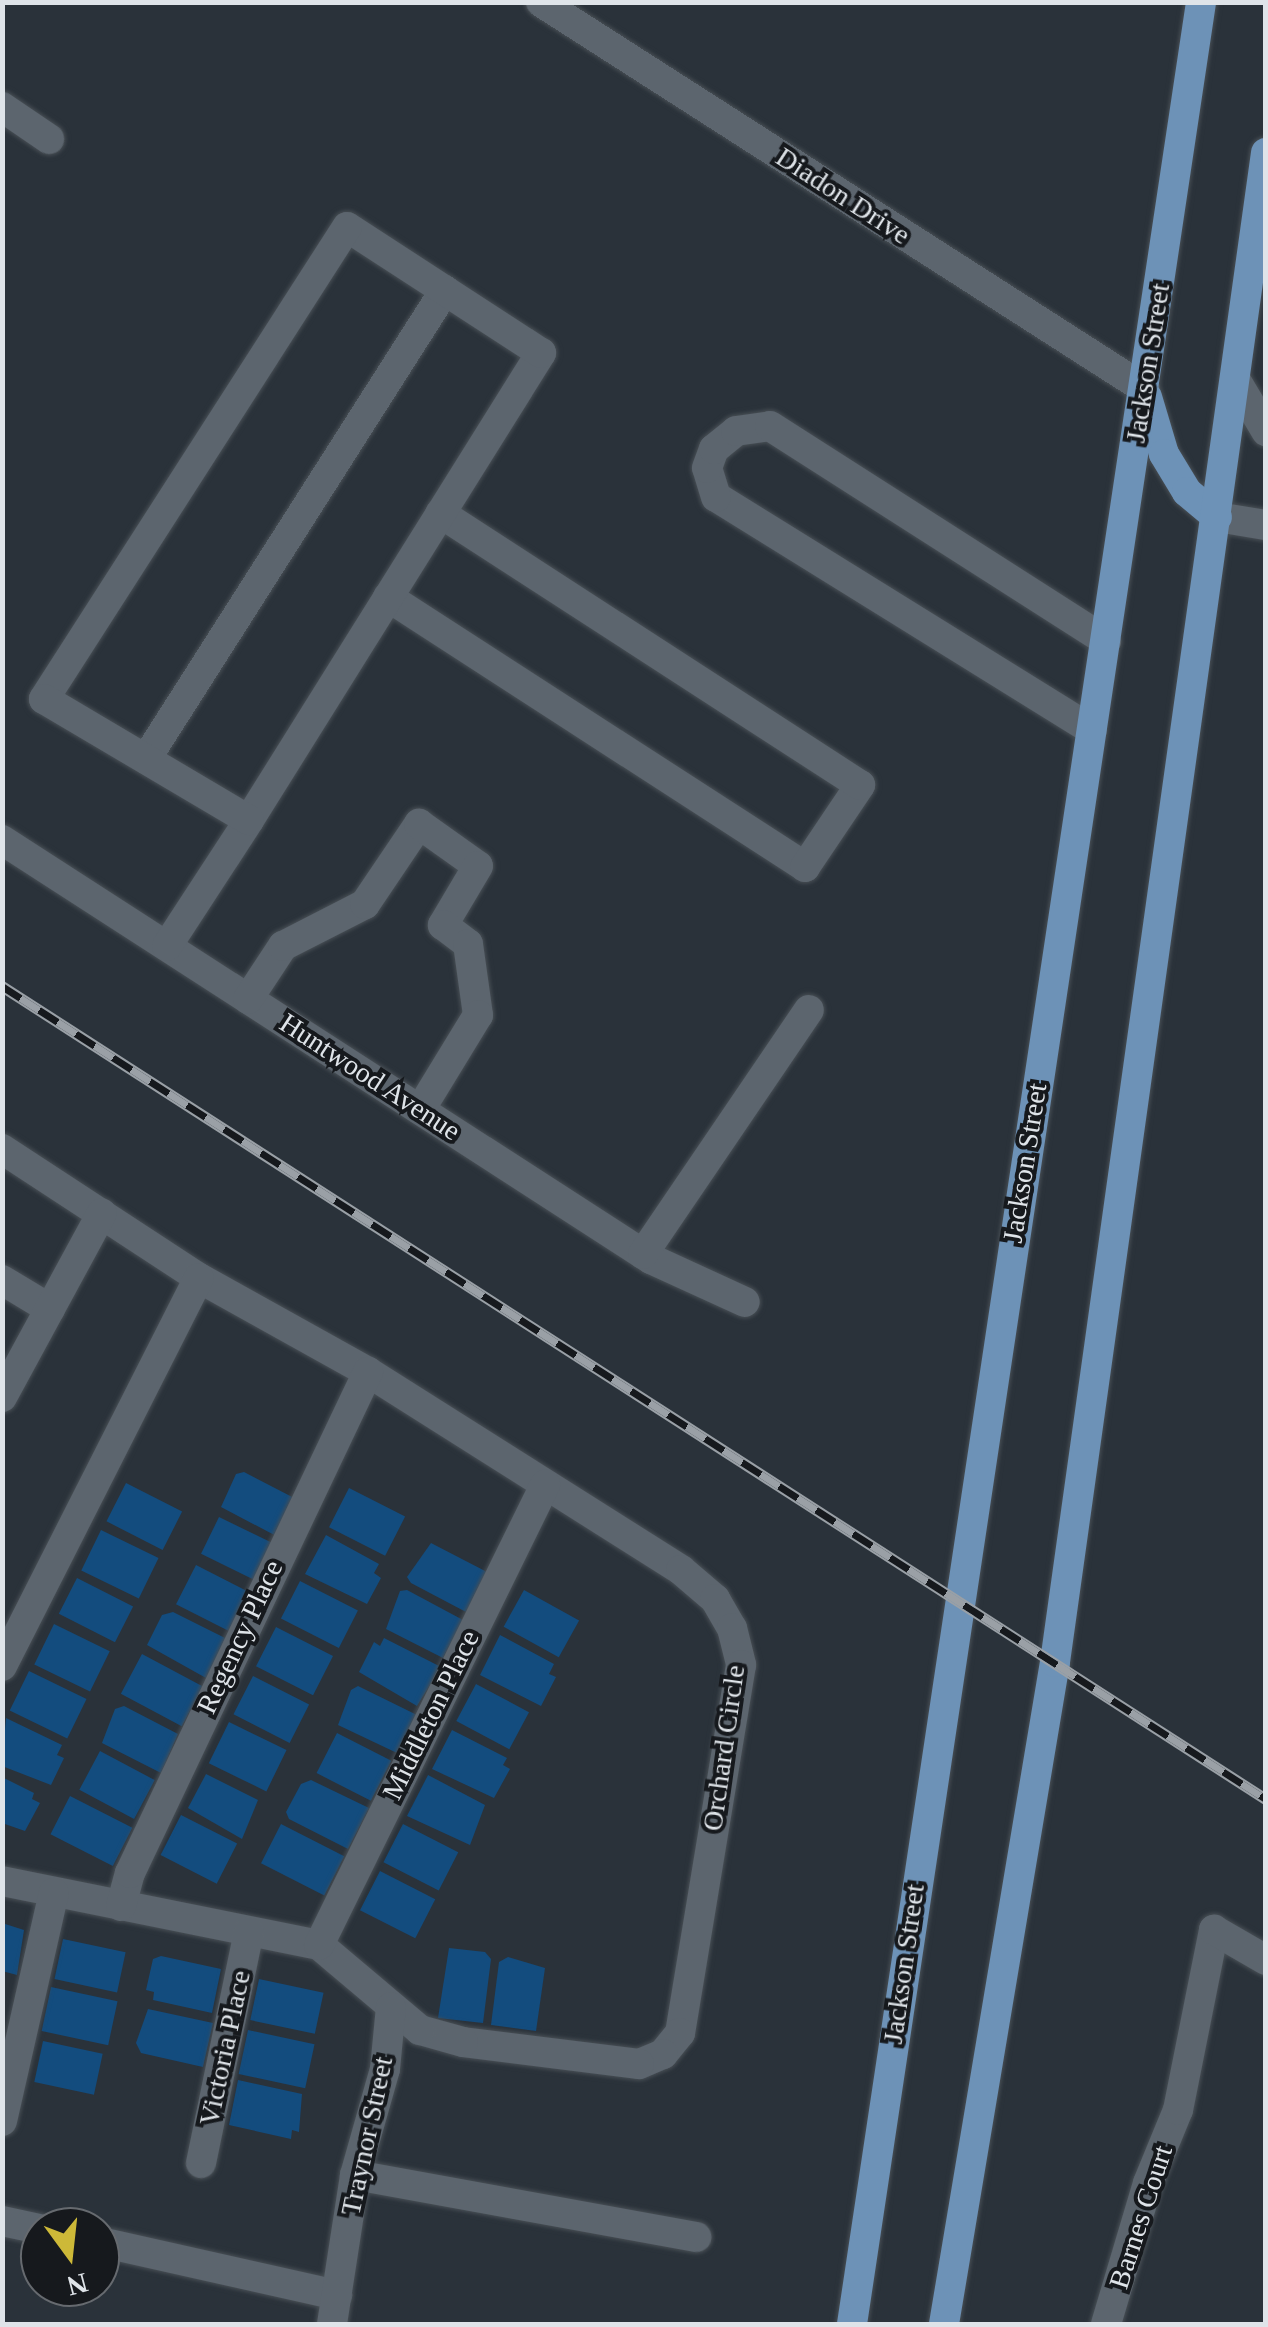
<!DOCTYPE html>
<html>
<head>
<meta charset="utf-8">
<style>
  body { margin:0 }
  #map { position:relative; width:1268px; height:2327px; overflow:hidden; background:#2a323a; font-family:Georgia,serif }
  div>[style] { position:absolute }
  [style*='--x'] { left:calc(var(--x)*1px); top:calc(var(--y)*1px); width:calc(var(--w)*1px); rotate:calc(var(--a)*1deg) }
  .building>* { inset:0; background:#134c7e; transform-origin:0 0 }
  .roads { filter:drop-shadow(0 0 2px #484f55) drop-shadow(0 0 2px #484f55) }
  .minor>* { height:30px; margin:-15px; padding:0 15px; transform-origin:15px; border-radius:15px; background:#5c656e }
  .major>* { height:30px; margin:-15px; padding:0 15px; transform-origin:15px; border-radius:15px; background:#6d92b7 }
  .rail>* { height:11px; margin-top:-5.5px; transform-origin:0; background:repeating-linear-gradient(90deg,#16191d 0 22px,#9aa0a6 0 44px); box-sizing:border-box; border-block:2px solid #9aa0a6 }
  span { translate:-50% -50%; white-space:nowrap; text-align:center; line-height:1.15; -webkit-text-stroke:8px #16191d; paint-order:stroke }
  .street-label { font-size:28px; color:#dfe4e9 }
  .frame { position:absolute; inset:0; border:5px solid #dfe4e9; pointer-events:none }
  .north { position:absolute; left:20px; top:2207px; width:100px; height:100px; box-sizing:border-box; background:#16191d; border:2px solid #666a6f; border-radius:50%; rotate:165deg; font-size:28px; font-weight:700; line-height:40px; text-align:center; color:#dfe4e9 }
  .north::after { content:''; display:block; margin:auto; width:35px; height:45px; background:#cdb938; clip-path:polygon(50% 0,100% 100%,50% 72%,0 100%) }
</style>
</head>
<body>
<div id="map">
  <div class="building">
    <div style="clip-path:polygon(244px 1472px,298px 1500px,280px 1538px,221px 1507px,236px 1474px)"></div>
    <div style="left:126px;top:1483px;width:63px;height:43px;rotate:27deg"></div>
    <div style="left:349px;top:1488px;width:63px;height:44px;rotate:27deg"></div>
    <div style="left:219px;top:1517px;width:64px;height:41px;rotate:26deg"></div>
    <div style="left:101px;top:1530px;width:64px;height:45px;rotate:26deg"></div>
    <div style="clip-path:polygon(326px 1535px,379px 1564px,374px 1573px,381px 1578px,367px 1604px,305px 1574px)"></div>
    <div style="clip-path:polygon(431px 1543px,487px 1572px,466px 1612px,411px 1583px,407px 1577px)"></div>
    <div style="left:196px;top:1565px;width:62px;height:44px;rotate:27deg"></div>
    <div style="left:77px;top:1578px;width:63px;height:40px;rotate:27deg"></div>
    <div style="left:300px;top:1581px;width:65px;height:42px;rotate:27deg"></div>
    <div style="clip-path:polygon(407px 1590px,463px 1620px,443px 1658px,386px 1629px,400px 1591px)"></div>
    <div style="left:524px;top:1590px;width:63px;height:42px;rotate:29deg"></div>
    <div style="clip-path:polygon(173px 1612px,227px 1639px,206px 1678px,147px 1645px,162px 1615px)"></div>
    <div style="left:54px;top:1624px;width:62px;height:45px;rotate:26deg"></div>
    <div style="left:276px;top:1627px;width:64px;height:44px;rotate:27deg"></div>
    <div style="clip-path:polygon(500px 1635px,554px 1664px,549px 1674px,556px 1677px,541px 1706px,480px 1675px)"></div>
    <div style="clip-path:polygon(384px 1638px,441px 1667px,417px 1706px,359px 1672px,374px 1642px,380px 1646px)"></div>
    <div style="left:142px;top:1654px;width:69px;height:45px;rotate:28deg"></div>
    <div style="left:29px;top:1671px;width:64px;height:44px;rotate:26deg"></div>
    <div style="left:253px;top:1676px;width:63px;height:43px;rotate:27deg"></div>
    <div style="left:476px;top:1684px;width:60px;height:42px;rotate:28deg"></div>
    <div style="clip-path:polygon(358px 1686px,417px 1715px,397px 1753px,338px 1725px,351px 1690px)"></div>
    <div style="clip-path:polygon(124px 1706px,178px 1734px,161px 1773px,102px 1743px,115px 1709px)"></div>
    <div style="clip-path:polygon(6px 1718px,62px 1745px,57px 1755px,64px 1758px,51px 1785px,2px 1766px)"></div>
    <div style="left:229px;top:1722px;width:64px;height:46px;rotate:26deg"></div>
    <div style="clip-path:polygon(452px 1730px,507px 1758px,503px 1765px,510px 1769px,494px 1798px,432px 1769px)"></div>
    <div style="left:337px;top:1733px;width:61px;height:45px;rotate:27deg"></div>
    <div style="left:100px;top:1751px;width:62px;height:44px;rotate:28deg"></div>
    <div style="clip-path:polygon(206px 1774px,258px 1800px,242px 1839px,188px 1808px)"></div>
    <div style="clip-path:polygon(428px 1775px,485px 1805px,470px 1845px,407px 1816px)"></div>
    <div style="clip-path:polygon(2px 1777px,34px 1793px,32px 1799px,40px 1803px,25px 1831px,2px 1823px)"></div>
    <div style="clip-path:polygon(311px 1780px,369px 1808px,348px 1849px,289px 1819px,286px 1812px,301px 1784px)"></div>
    <div style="left:70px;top:1796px;width:70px;height:43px;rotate:27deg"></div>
    <div style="left:181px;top:1815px;width:63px;height:45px;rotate:27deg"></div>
    <div style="left:281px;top:1824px;width:71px;height:44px;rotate:27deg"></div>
    <div style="left:403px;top:1824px;width:62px;height:43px;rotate:27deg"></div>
    <div style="left:380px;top:1871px;width:62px;height:44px;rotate:27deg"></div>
    <div style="clip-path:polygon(2px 1923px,24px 1930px,17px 1975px,2px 1971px)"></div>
    <div style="left:63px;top:1939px;width:64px;height:41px;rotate:12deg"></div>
    <div style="clip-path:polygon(449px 1948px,485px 1952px,491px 1959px,483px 2023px,438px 2018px)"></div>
    <div style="clip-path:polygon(161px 1956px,221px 1969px,212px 2013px,153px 2000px,154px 1992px,146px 1990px,153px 1959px)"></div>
    <div style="clip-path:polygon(508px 1957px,545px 1968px,536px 2031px,491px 2025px,499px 1962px)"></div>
    <div style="left:259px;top:1979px;width:66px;height:42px;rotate:12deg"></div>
    <div style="left:51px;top:1987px;width:68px;height:45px;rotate:12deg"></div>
    <div style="clip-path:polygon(148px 2009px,213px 2023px,203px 2067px,141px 2053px,136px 2043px)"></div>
    <div style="left:248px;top:2030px;width:68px;height:45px;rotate:12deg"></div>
    <div style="left:43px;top:2041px;width:61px;height:42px;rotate:12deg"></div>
    <div style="clip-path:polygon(238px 2080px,302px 2094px,299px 2132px,292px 2130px,291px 2139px,229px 2125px)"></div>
  </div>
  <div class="roads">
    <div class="minor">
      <div style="--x:541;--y:2;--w:717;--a:32.65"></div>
      <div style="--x:2;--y:107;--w:57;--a:34.2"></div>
      <div style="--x:1235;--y:379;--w:61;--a:59.2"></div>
      <div style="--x:1217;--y:517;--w:50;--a:9.3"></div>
      <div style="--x:388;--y:597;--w:497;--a:32.9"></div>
      <div style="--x:805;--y:867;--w:99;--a:-56.1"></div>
      <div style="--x:860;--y:785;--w:500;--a:-147.07"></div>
      <div style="--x:1092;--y:730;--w:442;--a:-148.2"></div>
      <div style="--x:716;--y:497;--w:30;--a:-107"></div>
      <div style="--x:707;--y:468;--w:20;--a:-70"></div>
      <div style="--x:714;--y:449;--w:28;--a:-39"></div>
      <div style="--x:736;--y:431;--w:34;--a:-8"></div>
      <div style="--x:770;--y:426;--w:399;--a:32.6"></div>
      <div style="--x:146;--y:759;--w:556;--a:-57.48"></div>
      <div style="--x:2;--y:840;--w:773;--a:32.85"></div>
      <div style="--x:651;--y:1259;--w:103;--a:24.6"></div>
      <div style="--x:167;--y:946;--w:150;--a:-56.9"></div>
      <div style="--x:249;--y:820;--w:551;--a:-57.98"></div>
      <div style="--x:541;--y:353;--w:231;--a:-147"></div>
      <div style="--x:347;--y:227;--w:561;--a:122.7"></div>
      <div style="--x:44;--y:699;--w:238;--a:30.6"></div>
      <div style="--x:248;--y:999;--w:64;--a:-56.6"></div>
      <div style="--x:283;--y:946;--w:92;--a:-27.1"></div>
      <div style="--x:365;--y:904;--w:97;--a:-56"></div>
      <div style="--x:419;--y:824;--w:72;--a:35.4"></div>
      <div style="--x:478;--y:866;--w:69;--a:120.7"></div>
      <div style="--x:443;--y:925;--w:31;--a:37"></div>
      <div style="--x:468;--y:944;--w:72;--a:82"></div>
      <div style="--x:478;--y:1015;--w:111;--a:121.4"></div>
      <div style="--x:2;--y:1149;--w:235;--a:33.2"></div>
      <div style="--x:199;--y:1278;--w:193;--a:29.1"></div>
      <div style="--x:368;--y:1372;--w:370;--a:32.3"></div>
      <div style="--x:681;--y:1570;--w:45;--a:40.5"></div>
      <div style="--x:715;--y:1599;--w:34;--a:60"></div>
      <div style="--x:732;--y:1628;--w:38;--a:76"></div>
      <div style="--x:741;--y:1665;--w:373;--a:99.4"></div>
      <div style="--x:680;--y:2033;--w:27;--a:129"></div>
      <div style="--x:663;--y:2054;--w:26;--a:157"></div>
      <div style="--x:639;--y:2064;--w:177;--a:-172.9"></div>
      <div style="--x:463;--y:2042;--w:45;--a:-164.4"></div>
      <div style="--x:420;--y:2030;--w:132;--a:-139.9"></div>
      <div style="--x:319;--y:1945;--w:323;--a:-168.6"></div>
      <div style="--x:643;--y:1254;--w:295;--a:-55.8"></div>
      <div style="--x:2;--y:1280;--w:56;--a:31.1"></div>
      <div style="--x:2;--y:1397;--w:209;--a:-61.5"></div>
      <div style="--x:2;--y:1666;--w:435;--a:-63.1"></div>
      <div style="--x:121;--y:1906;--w:34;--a:-75"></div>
      <div style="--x:130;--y:1873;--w:555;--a:-64.59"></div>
      <div style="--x:319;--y:1945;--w:513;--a:-63.83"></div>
      <div style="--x:2;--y:2121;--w:234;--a:-77.2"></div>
      <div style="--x:201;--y:2163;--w:236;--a:-78.3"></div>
      <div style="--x:355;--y:2175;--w:347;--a:10.3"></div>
      <div style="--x:2;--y:2221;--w:39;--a:12"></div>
      <div style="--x:100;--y:2242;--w:243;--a:12.6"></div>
      <div style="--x:332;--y:2324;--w:151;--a:-81.2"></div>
      <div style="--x:355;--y:2175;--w:110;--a:-74.2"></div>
      <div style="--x:385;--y:2069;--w:62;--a:-84.5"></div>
      <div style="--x:1106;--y:2324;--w:147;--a:-73.4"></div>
      <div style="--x:1148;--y:2183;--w:79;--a:-67.7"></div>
      <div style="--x:1178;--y:2110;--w:184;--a:-78.7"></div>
      <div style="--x:1214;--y:1930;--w:60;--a:30"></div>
    </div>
    <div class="major">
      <div style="--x:1147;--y:397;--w:59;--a:73.4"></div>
      <div style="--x:1164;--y:454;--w:44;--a:58.8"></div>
      <div style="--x:1187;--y:492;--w:39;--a:40"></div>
      <div style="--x:852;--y:2324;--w:2348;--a:-81.45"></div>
      <div style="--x:944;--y:2324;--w:671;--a:-80.48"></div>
      <div style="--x:1055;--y:1662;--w:1524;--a:-82.04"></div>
    </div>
  </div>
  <div class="rail">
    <div style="--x:2;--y:986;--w:1503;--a:32.75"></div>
  </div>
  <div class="street-label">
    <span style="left:843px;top:196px;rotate:33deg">Diadon Drive</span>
    <span style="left:1148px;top:363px;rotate:-81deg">Jackson Street</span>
    <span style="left:370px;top:1077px;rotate:33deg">Huntwood Avenue</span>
    <span style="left:1025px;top:1163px;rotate:-81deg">Jackson Street</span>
    <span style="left:240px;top:1637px;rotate:-65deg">Regency Place</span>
    <span style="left:431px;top:1715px;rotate:-64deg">Middleton Place</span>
    <span style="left:724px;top:1748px;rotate:-82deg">Orchard Circle</span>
    <span style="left:904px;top:1964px;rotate:-82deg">Jackson Street</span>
    <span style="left:225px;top:2048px;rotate:-78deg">Victoria Place</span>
    <span style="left:367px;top:2136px;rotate:-78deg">Traynor Street</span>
    <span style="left:1141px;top:2217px;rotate:-72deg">Barnes Court</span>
  </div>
  <div class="frame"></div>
  <div class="north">N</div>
</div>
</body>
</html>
